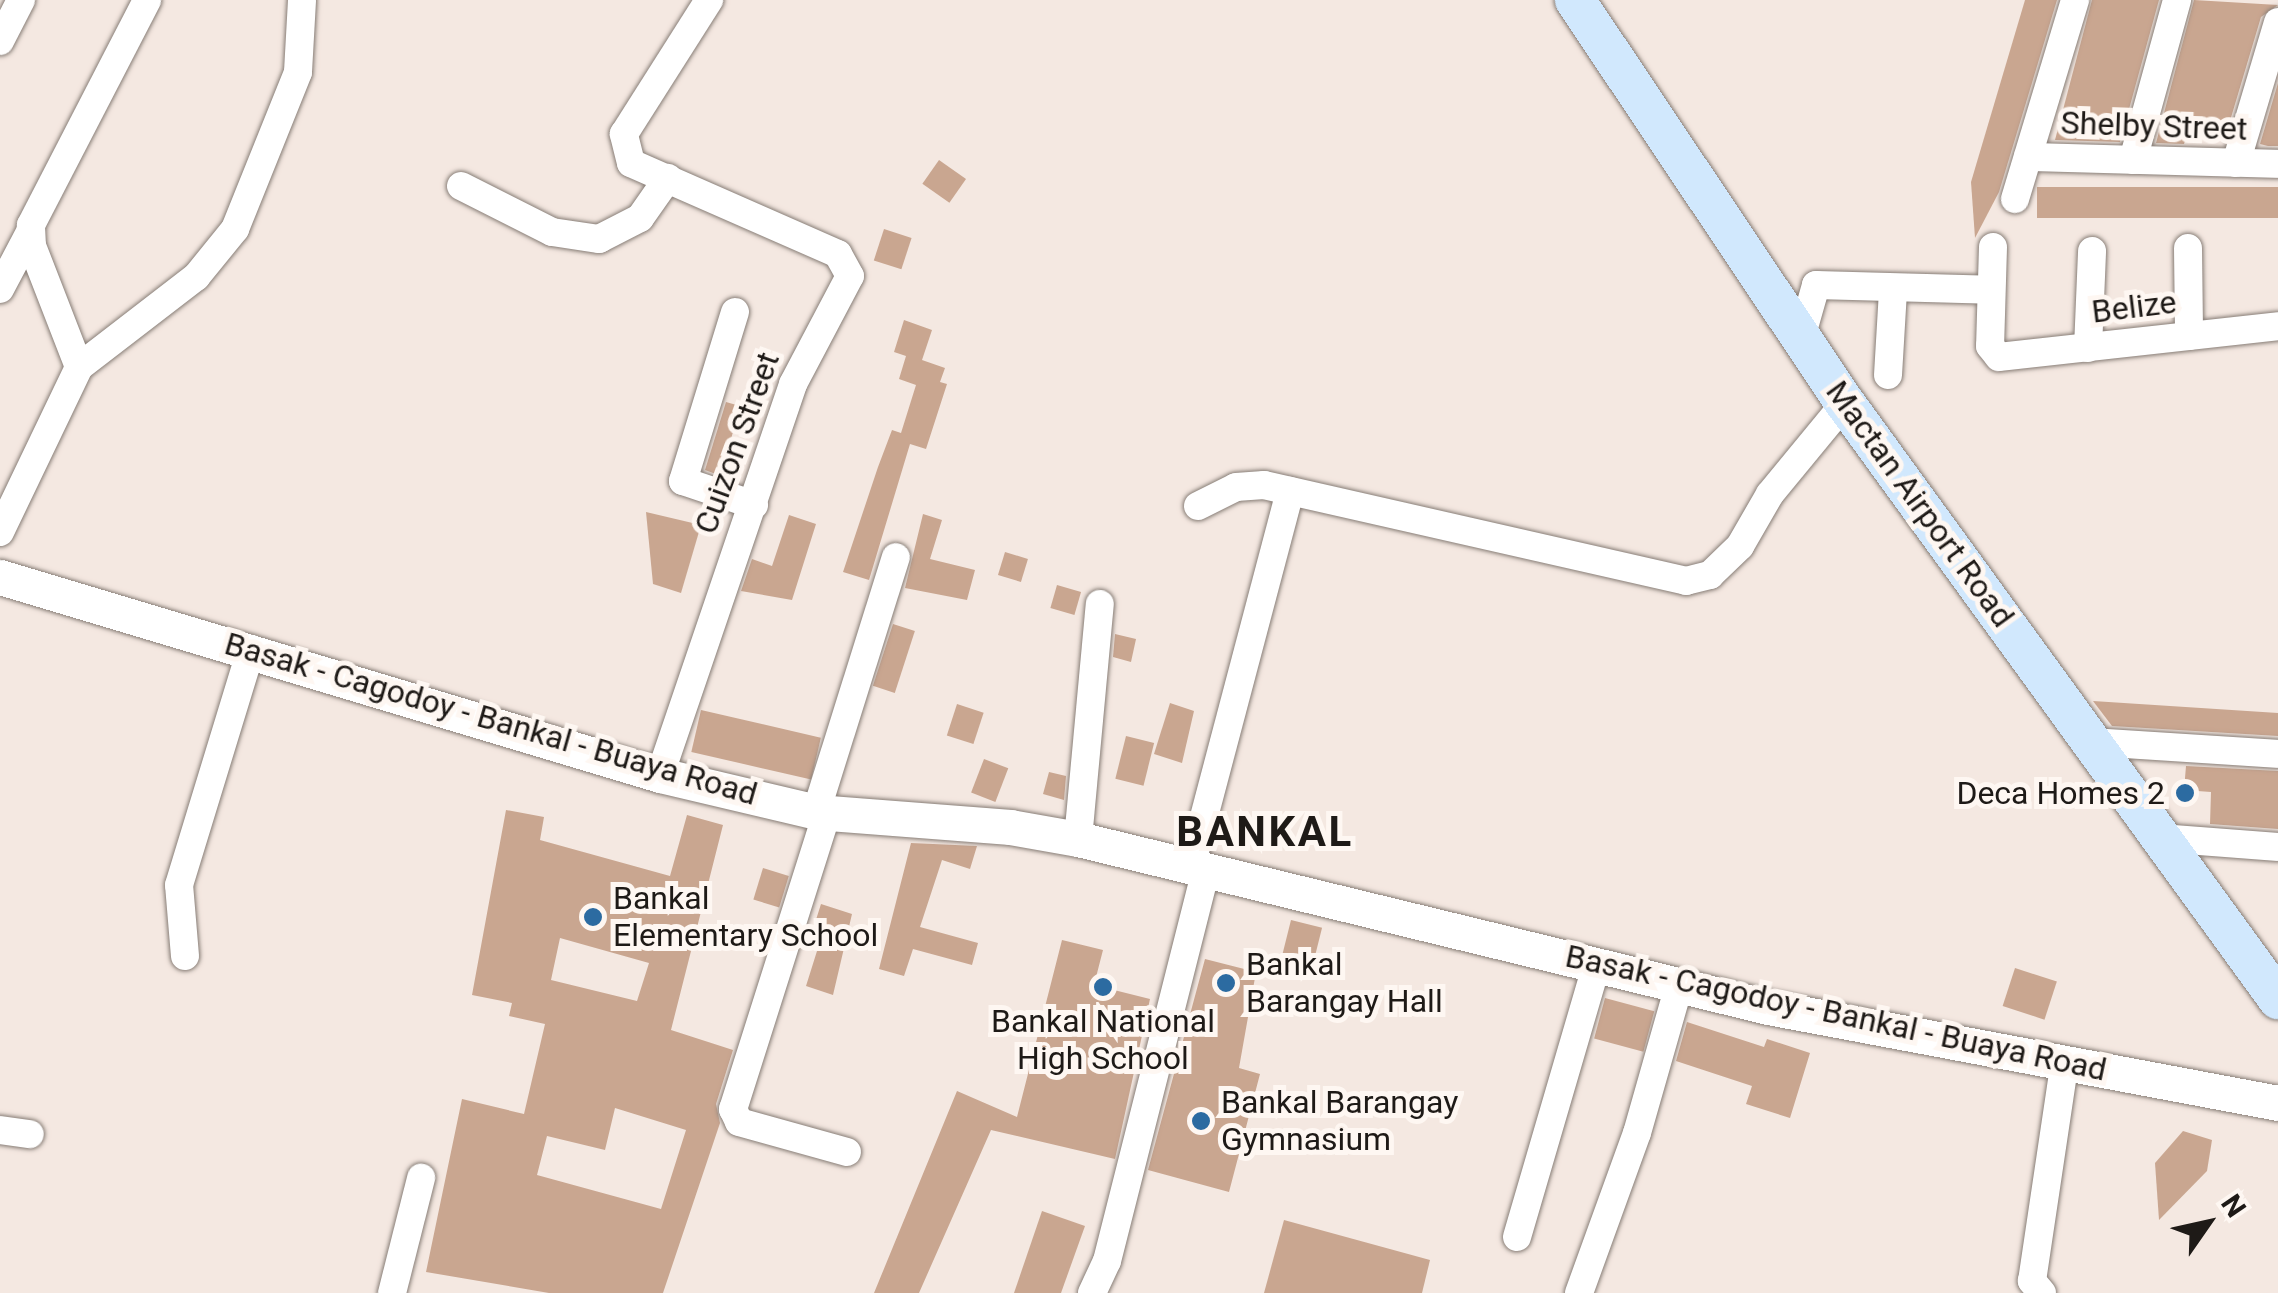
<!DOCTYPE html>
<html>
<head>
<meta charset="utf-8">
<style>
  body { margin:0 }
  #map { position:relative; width:2278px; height:1293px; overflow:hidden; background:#f4e8e1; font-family:Roboto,sans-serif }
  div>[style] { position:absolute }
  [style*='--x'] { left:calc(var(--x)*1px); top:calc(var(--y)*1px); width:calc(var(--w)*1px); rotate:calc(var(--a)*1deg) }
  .building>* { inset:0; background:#c9a690; transform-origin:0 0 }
  .roads { filter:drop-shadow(0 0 2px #877d76) drop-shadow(0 0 2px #877d76) }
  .minor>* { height:28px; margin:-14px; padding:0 14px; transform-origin:14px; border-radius:14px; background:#fff }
  .tertiary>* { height:35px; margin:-17.5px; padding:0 17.5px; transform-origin:17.5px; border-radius:17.5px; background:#fff }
  .secondary>* { height:40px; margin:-20px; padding:0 20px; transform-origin:20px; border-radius:20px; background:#d1e8fd }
  .dots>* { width:28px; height:28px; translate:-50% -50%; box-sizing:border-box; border:5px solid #fef7f2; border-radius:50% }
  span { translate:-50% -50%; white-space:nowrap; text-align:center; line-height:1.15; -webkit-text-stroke:10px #fef7f2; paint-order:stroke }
  .street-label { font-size:32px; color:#1e1a17 }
  .poi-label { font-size:32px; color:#1e1a17 }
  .right { translate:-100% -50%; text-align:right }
  .left { translate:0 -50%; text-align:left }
  .district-label { font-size:42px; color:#1e1a17; font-weight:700; letter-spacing:2.5px }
  .north { position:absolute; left:2158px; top:1173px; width:100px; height:100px; -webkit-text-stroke:8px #fef7f2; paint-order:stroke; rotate:56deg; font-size:28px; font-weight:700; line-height:40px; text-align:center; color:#1e1a17 }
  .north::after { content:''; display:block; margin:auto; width:35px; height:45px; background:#1e1a17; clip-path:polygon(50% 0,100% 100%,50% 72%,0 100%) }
</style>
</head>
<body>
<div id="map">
  <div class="building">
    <div style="clip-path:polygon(2025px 0,2057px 0,1999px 192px,1975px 238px,1971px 182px)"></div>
    <div style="clip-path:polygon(2092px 0,2159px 0,2120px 142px,2055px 140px)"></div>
    <div style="clip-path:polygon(2194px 0,2278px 5px,2261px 17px,2224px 141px,2188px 131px,2184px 144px,2156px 143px)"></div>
    <div style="clip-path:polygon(2278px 83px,2278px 146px,2268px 146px,2260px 144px)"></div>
    <div style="left:939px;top:160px;width:33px;height:29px;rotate:35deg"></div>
    <div style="left:2037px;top:187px;width:241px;height:31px"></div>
    <div style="left:884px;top:229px;width:29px;height:33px;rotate:18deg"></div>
    <div style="clip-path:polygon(904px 320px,932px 330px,922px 360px,945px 368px,940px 382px,947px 384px,926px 449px,910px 444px,869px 580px,843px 572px,878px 467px,892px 430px,901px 433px,916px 385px,899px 379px,906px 356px,894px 352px)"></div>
    <div style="clip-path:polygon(726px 402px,740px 406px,721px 476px,705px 470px)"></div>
    <div style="clip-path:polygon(646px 512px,701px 525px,681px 593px,653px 584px)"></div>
    <div style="clip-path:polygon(923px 514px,942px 520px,930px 559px,975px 570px,967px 600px,905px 588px)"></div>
    <div style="clip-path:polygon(789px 515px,816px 524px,792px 600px,741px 591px,752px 559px,772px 566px)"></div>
    <div style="left:1005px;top:552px;width:24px;height:24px;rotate:17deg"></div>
    <div style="left:1057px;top:585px;width:25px;height:24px;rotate:16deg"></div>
    <div style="left:893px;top:624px;width:23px;height:65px;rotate:18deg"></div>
    <div style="clip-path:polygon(1115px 634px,1136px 639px,1131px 662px,1113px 657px)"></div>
    <div style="clip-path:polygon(2093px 701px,2278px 713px,2278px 736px,2112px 726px)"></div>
    <div style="clip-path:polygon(1170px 703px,1194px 711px,1182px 763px,1154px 754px)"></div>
    <div style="left:957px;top:704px;width:28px;height:33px;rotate:18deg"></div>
    <div style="left:701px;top:710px;width:123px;height:43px;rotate:13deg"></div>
    <div style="left:1126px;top:736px;width:29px;height:44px;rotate:14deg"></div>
    <div style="left:984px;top:759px;width:26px;height:36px;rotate:21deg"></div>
    <div style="clip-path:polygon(2186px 766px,2278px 771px,2278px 829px,2210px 824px,2211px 792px,2184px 790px)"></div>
    <div style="clip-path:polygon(1049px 772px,1066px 776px,1064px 800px,1043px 794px)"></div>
    <div style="clip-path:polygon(evenodd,506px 810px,544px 817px,540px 840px,670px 876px,687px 815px,723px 825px,671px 1030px,733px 1050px,716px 1104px,720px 1123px,663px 1293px,549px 1293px,426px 1272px,462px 1099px,524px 1114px,545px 1024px,509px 1016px,512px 1003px,472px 995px,506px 810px,560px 938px,649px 963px,637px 1001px,551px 980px,560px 938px,506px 810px,615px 1108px,686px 1130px,661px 1209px,537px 1175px,547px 1136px,605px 1150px,615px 1108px)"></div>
    <div style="clip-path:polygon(911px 843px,977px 846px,970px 869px,942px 860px,920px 927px,978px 943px,972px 965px,913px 949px,904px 976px,879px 969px)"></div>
    <div style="left:763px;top:868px;width:27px;height:33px;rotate:17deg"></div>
    <div style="clip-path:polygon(821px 904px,852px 914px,833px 995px,806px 986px,817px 951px,807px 948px)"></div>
    <div style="left:1291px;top:920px;width:32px;height:43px;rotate:14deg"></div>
    <div style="clip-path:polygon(1062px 940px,1103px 950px,1094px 985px,1150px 999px,1115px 1159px,991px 1130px,919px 1293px,874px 1293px,957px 1091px,1017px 1117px)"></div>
    <div style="clip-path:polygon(1205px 959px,1256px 972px,1239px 1068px,1260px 1074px,1229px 1192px,1148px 1170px)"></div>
    <div style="left:2015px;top:968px;width:44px;height:40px;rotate:18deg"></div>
    <div style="left:1605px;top:998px;width:51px;height:42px;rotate:15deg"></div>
    <div style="clip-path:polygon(1687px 1022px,1764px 1047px,1767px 1039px,1810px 1053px,1790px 1118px,1746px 1104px,1752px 1086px,1676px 1061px)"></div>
    <div style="clip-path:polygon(2183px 1131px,2212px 1140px,2207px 1171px,2159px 1220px,2155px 1163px)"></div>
    <div style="clip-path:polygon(1042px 1211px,1085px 1226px,1061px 1293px,1014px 1293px)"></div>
    <div style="clip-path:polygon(1284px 1220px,1430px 1260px,1422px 1293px,1264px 1293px)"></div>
  </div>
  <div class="roads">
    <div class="minor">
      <div style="--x:0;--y:41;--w:46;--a:-62.9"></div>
      <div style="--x:2028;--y:157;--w:250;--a:1.6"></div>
      <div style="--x:2133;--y:160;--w:166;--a:-74.6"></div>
      <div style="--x:2236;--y:163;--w:147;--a:-73.4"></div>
      <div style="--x:461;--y:186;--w:102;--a:26.8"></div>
      <div style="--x:552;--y:232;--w:48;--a:8.5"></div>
      <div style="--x:599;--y:239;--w:46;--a:-27.1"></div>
      <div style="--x:640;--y:218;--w:49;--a:-55"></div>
      <div style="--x:2015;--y:199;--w:208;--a:-73.2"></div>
      <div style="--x:1993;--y:247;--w:99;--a:91.7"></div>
      <div style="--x:1990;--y:346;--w:14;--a:51"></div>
      <div style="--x:1999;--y:357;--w:281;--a:-6.3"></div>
      <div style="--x:2188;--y:248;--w:88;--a:89.3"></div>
      <div style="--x:0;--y:289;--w:64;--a:-62.2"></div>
      <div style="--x:735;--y:312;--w:177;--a:107.1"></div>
      <div style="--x:683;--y:481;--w:75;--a:18.7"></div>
      <div style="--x:1801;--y:338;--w:55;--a:-74.2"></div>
      <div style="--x:1816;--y:285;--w:174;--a:1.6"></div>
      <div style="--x:2088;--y:348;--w:97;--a:-87.6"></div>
      <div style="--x:79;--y:367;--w:130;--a:-111.2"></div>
      <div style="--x:32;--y:246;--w:21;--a:-93"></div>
      <div style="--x:31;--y:225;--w:253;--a:-62.7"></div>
      <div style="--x:1888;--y:375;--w:84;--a:-86.6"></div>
      <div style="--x:1198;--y:506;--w:42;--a:-26.6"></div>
      <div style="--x:1236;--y:487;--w:28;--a:-4"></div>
      <div style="--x:1264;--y:485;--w:433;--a:12.8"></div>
      <div style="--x:1686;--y:581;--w:25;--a:-14"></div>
      <div style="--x:1710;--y:575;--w:42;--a:-44"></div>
      <div style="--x:1740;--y:546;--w:60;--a:-60"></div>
      <div style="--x:1770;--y:494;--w:118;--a:-50.5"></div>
      <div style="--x:0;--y:532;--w:183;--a:-64.4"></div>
      <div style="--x:79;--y:367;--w:148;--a:-37.6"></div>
      <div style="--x:196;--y:277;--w:62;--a:-50.9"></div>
      <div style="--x:235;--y:229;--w:169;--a:-68.1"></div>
      <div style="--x:298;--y:72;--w:72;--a:-86.8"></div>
      <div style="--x:2093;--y:742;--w:185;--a:3.7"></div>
      <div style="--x:660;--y:775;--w:413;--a:-71.2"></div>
      <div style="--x:793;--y:384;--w:122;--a:-62.2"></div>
      <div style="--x:850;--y:276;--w:25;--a:-119"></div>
      <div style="--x:838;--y:254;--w:226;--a:-156.3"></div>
      <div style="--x:631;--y:163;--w:30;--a:-104"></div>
      <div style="--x:624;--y:134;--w:159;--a:-57.6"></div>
      <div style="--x:816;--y:812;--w:267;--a:-72.6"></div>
      <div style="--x:827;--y:813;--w:311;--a:107.6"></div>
      <div style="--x:733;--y:1109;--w:14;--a:65"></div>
      <div style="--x:739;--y:1122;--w:112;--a:15.5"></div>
      <div style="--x:2161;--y:838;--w:117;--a:4.4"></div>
      <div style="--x:1078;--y:839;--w:236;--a:-84.7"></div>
      <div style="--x:1190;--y:870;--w:392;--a:-75.2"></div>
      <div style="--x:185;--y:956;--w:71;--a:-94.8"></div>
      <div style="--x:179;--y:885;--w:247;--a:-73"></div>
      <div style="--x:0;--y:1130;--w:30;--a:8"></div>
      <div style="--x:1517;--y:1237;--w:282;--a:-73.7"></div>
      <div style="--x:392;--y:1293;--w:119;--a:-75.8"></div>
      <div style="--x:1092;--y:1293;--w:35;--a:-65"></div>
      <div style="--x:1107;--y:1261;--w:399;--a:-75.8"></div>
      <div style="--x:1579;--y:1293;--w:170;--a:-70.1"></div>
      <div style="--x:1637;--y:1133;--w:153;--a:-74.1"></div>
      <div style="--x:2042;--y:1293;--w:16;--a:-130"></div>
      <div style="--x:2032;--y:1281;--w:222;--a:-81.5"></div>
    </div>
    <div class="tertiary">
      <div style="--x:0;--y:577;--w:689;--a:16.7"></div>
      <div style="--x:660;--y:775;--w:160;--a:13.3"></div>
      <div style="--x:816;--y:812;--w:195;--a:4.4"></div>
      <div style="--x:1010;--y:827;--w:69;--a:10"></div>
      <div style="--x:1078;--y:839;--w:710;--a:13.68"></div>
      <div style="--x:1768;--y:1007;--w:519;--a:10.66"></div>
    </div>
    <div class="secondary">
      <div style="--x:1575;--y:0;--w:485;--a:56.2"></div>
      <div style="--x:1845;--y:403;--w:737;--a:54"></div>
    </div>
  </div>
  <div class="dots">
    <div style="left:2185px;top:793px;background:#2c6ba1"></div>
    <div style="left:593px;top:917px;background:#2c6ba1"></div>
    <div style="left:1226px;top:983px;background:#2c6ba1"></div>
    <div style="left:1103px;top:987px;background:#2c6ba1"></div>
    <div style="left:1201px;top:1121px;background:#2c6ba1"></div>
  </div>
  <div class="street-label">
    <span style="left:2154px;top:126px;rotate:2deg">Shelby Street</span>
    <span style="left:2134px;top:307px;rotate:-7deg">Belize</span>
    <span style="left:737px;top:443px;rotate:-70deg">Cuizon Street</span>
    <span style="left:1920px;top:504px;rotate:54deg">Mactan Airport Road</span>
    <span style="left:491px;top:719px;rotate:16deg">Basak - Cagodoy - Bankal - Buaya Road</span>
    <span style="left:1836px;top:1013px;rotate:12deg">Basak - Cagodoy - Bankal - Buaya Road</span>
  </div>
  <div class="poi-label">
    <span class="right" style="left:2165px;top:793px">Deca Homes 2</span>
    <span class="left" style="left:613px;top:917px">Bankal<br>Elementary School</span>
    <span class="left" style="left:1246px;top:983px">Bankal<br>Barangay Hall</span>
    <span style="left:1103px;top:1040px">Bankal National<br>High School</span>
    <span class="left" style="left:1221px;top:1121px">Bankal Barangay<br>Gymnasium</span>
  </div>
  <div class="district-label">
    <span style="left:1265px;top:832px">BANKAL</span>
  </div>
  <div class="north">N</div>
</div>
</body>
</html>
